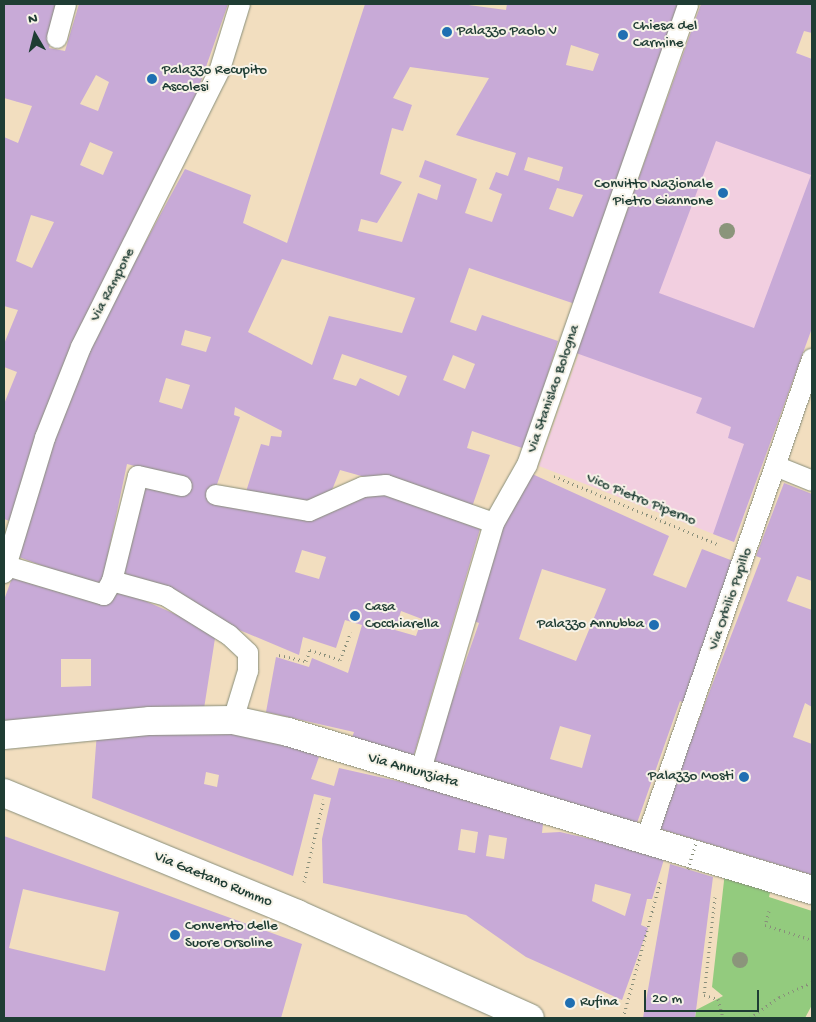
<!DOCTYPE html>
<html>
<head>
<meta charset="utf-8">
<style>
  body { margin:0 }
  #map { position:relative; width:816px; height:1022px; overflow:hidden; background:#f2debf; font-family:"Gochi Hand",sans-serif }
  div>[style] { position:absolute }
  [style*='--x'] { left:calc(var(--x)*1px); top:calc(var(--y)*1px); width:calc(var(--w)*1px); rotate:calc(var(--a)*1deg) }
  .built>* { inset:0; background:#f2cfe0 }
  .green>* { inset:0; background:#93cb7e }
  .building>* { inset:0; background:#c8aad7 }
  .path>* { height:3px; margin-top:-1.5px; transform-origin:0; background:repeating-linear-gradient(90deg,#888e7a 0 1px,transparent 0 5px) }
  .roads { filter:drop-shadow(0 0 1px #888e7a) drop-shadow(0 0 1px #888e7a) }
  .service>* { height:20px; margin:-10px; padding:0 10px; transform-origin:10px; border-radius:10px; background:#fff }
  .minor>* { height:28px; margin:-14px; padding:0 14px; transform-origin:14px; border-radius:14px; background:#fff }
  .path-bridge>* { height:3px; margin-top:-1.5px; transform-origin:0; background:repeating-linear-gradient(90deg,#888e7a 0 1px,transparent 0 5px) }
  .trees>* { width:16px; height:16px; margin:-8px; border-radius:50%; background:#8b957b }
  .dots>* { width:14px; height:14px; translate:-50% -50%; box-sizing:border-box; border:2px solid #f7f3e8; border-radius:50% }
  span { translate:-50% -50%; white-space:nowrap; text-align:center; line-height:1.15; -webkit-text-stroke:4px #f7f3e8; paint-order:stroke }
  .poi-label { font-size:15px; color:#1f3d34 }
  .left { translate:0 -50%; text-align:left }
  .right { translate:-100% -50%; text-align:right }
  .street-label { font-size:15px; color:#1f3d34 }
  .frame { position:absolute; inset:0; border:5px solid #1f3d34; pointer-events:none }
  .north { position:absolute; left:10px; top:10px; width:50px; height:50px; -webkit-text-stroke:4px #f7f3e8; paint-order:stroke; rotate:352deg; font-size:14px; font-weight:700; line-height:20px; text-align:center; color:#1f3d34 }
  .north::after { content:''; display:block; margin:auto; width:18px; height:22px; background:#1f3d34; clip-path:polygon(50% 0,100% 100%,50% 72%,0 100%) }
  .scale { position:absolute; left:644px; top:990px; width:115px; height:22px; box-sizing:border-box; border:2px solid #1f3d34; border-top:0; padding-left:6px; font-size:15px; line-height:18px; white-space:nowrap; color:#1f3d34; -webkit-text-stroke:4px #f7f3e8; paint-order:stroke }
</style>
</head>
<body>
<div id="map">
  <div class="built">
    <div style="clip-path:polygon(698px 17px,812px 59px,812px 328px,734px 542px,539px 466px)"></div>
  </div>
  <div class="green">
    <div style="clip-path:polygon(725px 872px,771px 888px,769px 897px,812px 911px,812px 1005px,805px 1018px,695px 1018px,696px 1010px,723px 996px,712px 987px)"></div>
  </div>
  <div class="building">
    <div style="clip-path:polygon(evenodd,4px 4px,60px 4px,49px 48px,65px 51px,79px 4px,228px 4px,178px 147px,74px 339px,12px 522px,4px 519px,4px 404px,17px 372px,4px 367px,4px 344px,18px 310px,4px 306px,4px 137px,18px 143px,32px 106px,4px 98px,4px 4px,96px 75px,109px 82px,98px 111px,80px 104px,96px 75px,4px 4px,90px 142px,113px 152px,103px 175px,80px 165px,90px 142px,4px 4px,31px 215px,54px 222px,32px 268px,16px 261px,31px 215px)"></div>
    <div style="clip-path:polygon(evenodd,365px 4px,461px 4px,506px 10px,507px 4px,682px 4px,581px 306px,469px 268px,450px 322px,476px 331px,482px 315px,558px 341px,525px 449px,472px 431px,467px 448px,490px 455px,472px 507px,340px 470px,328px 500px,296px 511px,245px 495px,261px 444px,269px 446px,271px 436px,281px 437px,282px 431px,235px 407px,234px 415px,240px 417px,212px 499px,309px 520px,376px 490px,480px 529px,411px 765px,347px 752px,354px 732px,266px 712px,276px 657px,309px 667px,312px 658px,348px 673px,362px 625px,345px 620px,336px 648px,303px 637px,299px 655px,118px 579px,141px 484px,186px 479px,127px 464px,101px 588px,19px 557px,48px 454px,85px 354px,185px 169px,251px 195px,243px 223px,287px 243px,365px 4px,571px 45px,599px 54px,593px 71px,566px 65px,571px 45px,365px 4px,410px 67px,489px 78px,456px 135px,516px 153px,508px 176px,496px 172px,489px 189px,502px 194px,492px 222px,465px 213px,477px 179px,425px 160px,419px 177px,441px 185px,437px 200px,418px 193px,402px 242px,358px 231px,361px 219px,377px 223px,402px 182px,380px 174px,392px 128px,403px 131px,412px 105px,393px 98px,410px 67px,365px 4px,528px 157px,563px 167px,559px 181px,524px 170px,528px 157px,365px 4px,557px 188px,583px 195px,573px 217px,549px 209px,557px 188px,365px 4px,282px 259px,415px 298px,402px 333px,329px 316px,312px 365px,248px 332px,282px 259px,365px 4px,185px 330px,211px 337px,206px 352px,181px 345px,185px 330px,365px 4px,342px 354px,407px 376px,399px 396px,360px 378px,356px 386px,333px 379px,342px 354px,365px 4px,453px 355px,475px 364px,465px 389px,443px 380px,453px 355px,365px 4px,166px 378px,190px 385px,182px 409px,159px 402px,166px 378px,365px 4px,302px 550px,326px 557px,319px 579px,295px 572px,302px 550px,365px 4px,401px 611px,422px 619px,416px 636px,395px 630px,401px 611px)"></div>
    <div style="clip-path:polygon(evenodd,701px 4px,812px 4px,812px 33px,804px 31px,796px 53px,812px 59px,812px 328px,734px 542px,713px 534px,744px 444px,728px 438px,731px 427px,696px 413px,702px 398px,576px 353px,701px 4px,716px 141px,811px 175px,754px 328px,659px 293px,716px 141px)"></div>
    <div style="clip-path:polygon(evenodd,530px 473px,669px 536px,653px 575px,686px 588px,702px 549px,741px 564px,686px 704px,680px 701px,637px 823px,429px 766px,479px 623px,471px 620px,494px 544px,530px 473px,542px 569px,606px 589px,576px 661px,519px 639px,542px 569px,530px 473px,560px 726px,591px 735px,582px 768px,550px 759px,560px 726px)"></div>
    <div style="clip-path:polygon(784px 483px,812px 494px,812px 581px,797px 576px,787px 601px,812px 610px,812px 707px,805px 703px,793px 737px,812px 744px,812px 875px,657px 828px,761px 558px,756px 556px)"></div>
    <div style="clip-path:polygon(evenodd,12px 578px,104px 605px,118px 589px,216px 632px,203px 715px,4px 728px,4px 600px,12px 578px,61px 659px,91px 659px,91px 686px,61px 687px,61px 659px)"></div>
    <div style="clip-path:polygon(evenodd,207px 726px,281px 736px,319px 757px,311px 779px,334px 786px,339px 768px,544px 814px,542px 833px,560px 832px,665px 856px,652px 899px,647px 899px,641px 925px,648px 928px,622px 1000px,526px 957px,466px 915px,323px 883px,322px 839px,331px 798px,314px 794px,293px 876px,92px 798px,97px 732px,207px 726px,206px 772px,219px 775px,217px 787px,204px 784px,206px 772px,207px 726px,461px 829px,478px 832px,475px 853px,458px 850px,461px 829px,207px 726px,489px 835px,507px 838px,504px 859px,486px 856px,489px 835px,207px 726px,595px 884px,631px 894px,625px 916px,592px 901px,595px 884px)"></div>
    <div style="clip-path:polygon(evenodd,4px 836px,302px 944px,281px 1018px,4px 1018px,4px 836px,23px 889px,119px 912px,105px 971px,9px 948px,23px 889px)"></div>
    <div style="clip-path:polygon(670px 864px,713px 877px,695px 1018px,643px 1018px)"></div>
  </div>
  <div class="path">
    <div style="--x:554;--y:476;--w:177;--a:22.6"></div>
    <div style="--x:279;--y:655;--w:28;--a:13"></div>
    <div style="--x:306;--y:661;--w:12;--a:-70"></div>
    <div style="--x:310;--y:650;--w:32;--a:18"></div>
    <div style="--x:340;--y:660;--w:30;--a:-69"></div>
    <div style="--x:304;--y:882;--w:85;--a:-76.5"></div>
    <div style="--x:715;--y:897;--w:99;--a:96.4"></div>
    <div style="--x:704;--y:995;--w:15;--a:16"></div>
    <div style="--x:718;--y:999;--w:20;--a:75"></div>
    <div style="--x:769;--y:911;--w:15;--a:106"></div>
    <div style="--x:765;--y:925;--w:49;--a:17.7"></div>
    <div style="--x:623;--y:1018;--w:144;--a:-74.7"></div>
    <div style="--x:750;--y:1018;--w:36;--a:-36"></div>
    <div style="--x:779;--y:997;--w:36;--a:-24"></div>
  </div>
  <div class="roads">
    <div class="service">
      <div style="--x:57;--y:38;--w:35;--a:-75"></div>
      <div style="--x:778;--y:467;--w:37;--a:22"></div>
      <div style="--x:216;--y:495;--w:94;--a:9.8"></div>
      <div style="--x:309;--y:511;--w:59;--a:-24"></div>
      <div style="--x:363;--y:487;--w:23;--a:-5"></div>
      <div style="--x:386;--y:485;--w:114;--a:19.4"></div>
      <div style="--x:7;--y:566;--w:101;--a:16.6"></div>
      <div style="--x:104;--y:595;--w:16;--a:-60"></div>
      <div style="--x:112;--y:581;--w:56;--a:15.5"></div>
      <div style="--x:166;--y:596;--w:74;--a:31.8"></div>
      <div style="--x:229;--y:635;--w:26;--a:43"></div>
      <div style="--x:248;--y:653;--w:18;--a:90"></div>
      <div style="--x:248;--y:671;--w:51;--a:107"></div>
      <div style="--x:4;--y:573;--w:141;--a:-73.1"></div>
      <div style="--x:45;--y:438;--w:98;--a:-68.4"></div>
      <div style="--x:81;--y:347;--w:311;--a:-63.4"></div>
      <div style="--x:220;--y:69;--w:68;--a:-72.9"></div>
      <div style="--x:112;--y:581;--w:108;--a:-76.1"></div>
      <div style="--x:138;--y:476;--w:45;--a:12.8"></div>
      <div style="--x:420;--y:773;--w:261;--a:-73.5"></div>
      <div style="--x:494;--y:523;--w:67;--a:-60.4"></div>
      <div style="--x:527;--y:465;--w:488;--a:-70.7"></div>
      <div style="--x:647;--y:837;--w:506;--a:-70.96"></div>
    </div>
    <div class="minor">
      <div style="--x:4;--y:735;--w:147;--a:-5.5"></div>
      <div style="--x:150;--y:721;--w:83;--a:-0.7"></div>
      <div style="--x:233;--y:720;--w:56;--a:12.3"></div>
      <div style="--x:288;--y:732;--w:547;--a:16.78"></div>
      <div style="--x:4;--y:793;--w:317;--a:22.4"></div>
      <div style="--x:297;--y:914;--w:255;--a:24.1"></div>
    </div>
  </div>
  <div class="path-bridge">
    <div style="--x:688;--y:869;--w:30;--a:-73"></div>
  </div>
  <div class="trees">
    <div style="left:727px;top:231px"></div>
    <div style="left:740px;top:960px"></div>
  </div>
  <div class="dots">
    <div style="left:447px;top:32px;background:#1f6fb2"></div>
    <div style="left:623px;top:35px;background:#1f6fb2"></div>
    <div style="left:152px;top:79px;background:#1f6fb2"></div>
    <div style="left:723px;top:193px;background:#1f6fb2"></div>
    <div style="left:355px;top:616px;background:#1f6fb2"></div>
    <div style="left:654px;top:625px;background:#1f6fb2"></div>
    <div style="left:744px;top:777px;background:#1f6fb2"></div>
    <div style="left:175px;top:935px;background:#1f6fb2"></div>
    <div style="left:570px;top:1003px;background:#1f6fb2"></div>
  </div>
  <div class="poi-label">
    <span class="left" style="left:633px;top:35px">Chiesa del<br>Carmine</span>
    <span class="left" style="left:457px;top:32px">Palazzo Paolo V</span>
    <span class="left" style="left:162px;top:79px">Palazzo Recupito<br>Ascolesi</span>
    <span class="right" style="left:713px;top:193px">Convitto Nazionale<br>Pietro Giannone</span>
    <span class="left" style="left:365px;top:616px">Casa<br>Cocchiarella</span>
    <span class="right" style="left:644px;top:625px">Palazzo Annubba</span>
    <span class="right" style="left:734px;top:777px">Palazzo Mosti</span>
    <span class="left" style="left:185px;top:935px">Convento delle<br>Suore Orsoline</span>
    <span class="left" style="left:580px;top:1003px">Rufina</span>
  </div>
  <div class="street-label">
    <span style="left:113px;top:285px;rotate:-63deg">Via Rampone</span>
    <span style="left:554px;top:389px;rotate:-71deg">Via Stanislao Bologna</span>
    <span style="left:641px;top:500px;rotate:22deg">Vico Pietro Piperno</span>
    <span style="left:731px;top:599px;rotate:-71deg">Via Orbilio Pupillo</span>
    <span style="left:413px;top:771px;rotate:16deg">Via Annunziata</span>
    <span style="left:213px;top:880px;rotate:22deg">Via Gaetano Rummo</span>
  </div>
  <div class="frame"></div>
  <div class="north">N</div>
  <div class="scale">20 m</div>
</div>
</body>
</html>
